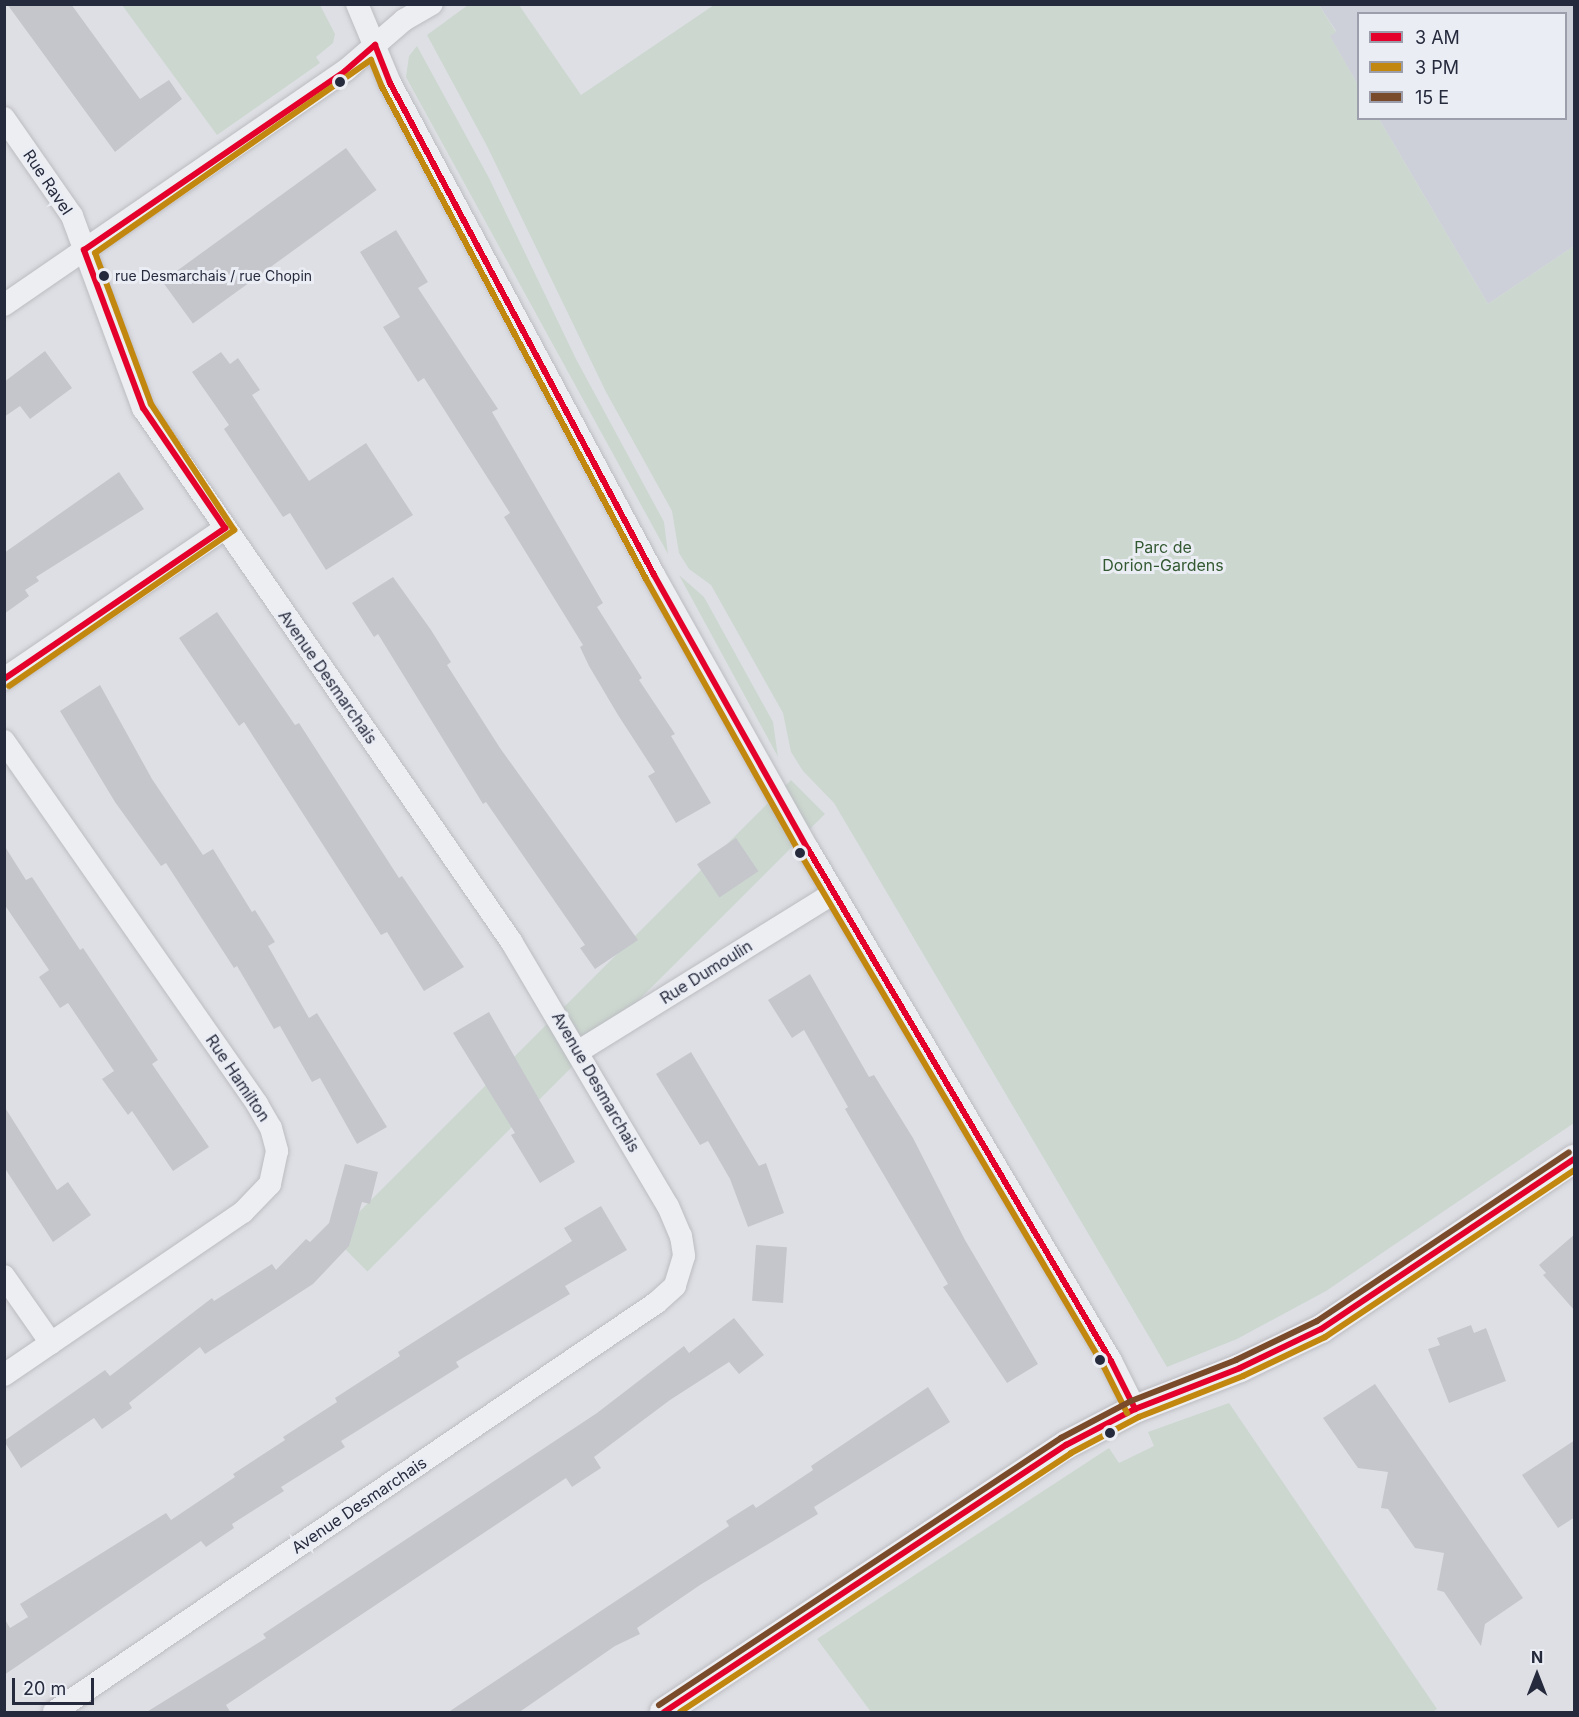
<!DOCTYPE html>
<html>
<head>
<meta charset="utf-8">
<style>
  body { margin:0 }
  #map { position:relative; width:1579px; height:1717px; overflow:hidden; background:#dedfe4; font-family:Inter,sans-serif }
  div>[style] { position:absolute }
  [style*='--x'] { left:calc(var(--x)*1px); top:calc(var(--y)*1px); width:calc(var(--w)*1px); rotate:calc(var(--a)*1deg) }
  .built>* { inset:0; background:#ced0d9 }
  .green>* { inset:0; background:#ccd7cf; transform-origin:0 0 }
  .building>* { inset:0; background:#c5c6cc; transform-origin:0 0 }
  .roads { filter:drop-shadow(0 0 2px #bbbcc1) drop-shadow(0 0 2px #bbbcc1) }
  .minor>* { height:22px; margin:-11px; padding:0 11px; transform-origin:11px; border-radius:11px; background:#edeef1 }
  .tertiary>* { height:28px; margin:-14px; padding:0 14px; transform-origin:14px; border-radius:14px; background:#edeef1 }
  .bus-1>* { height:6px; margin:-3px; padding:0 3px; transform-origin:3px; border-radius:3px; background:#e4002b }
  .bus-2>* { height:6px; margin:-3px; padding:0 3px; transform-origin:3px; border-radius:3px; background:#c2870f }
  .bus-3>* { height:6px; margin:-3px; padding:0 3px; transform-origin:3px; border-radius:3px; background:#7a4b2a }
  .dots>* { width:16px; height:16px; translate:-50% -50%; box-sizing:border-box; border:3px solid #ebedf4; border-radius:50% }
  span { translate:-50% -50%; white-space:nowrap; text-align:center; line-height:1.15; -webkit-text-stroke:6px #ebedf4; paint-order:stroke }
  .bus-label { font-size:14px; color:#252a3d }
  .left { translate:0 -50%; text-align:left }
  .street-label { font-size:16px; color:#252a3d }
  .park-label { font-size:16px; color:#335932 }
  .frame { position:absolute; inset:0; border:6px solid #252a3d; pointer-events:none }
  .legend { position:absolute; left:1357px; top:12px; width:210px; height:108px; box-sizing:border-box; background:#ebedf4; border:2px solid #9c9fab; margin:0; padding:8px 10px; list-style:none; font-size:18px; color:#252a3d }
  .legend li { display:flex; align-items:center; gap:12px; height:30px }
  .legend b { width:30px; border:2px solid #9c9fab }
  .north { position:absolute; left:1507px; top:1645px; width:60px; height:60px; -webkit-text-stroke:4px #ebedf4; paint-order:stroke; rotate:0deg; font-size:16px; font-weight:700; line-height:24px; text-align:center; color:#252a3d }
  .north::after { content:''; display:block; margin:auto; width:21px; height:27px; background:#252a3d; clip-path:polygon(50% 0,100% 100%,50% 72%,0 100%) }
  .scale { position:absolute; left:12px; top:1678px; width:82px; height:27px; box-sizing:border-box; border:3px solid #252a3d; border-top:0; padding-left:8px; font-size:18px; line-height:21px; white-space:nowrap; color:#252a3d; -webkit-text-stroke:4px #ebedf4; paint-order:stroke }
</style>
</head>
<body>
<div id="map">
  <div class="built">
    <div style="clip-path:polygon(1319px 5px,1574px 5px,1574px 246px,1488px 304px,1379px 119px,1566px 118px,1566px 14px,1358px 14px,1358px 85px,1329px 35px,1336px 31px)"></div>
  </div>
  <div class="green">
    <div style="clip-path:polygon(122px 5px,320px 5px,335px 34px,333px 43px,316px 57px,320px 63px,217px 135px)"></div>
    <div style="clip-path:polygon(468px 5px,519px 5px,581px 95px,714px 5px,1319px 5px,1336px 32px,1330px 36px,1358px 85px,1358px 118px,1379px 119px,1488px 304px,1574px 246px,1574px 1123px,1326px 1291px,1237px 1339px,1167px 1367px,834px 803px,803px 771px,791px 752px,783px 713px,711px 585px,689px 569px,679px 553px,672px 511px,606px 392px,487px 146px,427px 35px)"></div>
    <div style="clip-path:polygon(417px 46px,489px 178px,576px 359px,664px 522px,668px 554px,406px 77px,409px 56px)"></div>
    <div style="clip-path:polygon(679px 575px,704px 597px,773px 722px,778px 757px)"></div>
    <div style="left:791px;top:780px;width:48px;height:647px;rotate:45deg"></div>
    <div style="clip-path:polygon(1229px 1403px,1437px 1709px,1432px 1712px,871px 1712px,817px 1639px,1109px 1448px,1119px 1463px,1154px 1446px,1148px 1432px)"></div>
  </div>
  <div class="building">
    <div style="clip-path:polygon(7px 4px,71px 4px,140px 99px,169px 80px,182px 99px,115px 152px)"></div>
    <div style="left:346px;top:148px;width:52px;height:227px;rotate:54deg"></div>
    <div style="clip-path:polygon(396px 230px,428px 282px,418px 288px,498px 409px,492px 412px,603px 603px,597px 607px,642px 678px,639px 680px,675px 734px,671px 736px,711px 803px,676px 823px,648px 776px,655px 772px,618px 715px,589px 666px,580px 647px,583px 645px,504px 517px,510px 513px,424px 378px,418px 382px,383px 327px,400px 317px,360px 252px)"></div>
    <div style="clip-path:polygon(45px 351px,72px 388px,30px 419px,20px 406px,4px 417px,4px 382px)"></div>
    <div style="clip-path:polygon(221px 352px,230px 364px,238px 358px,260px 390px,252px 395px,309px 481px,366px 443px,413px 515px,326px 570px,290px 513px,283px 517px,224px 429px,229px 425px,192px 372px)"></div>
    <div style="clip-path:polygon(119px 472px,144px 509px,36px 577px,39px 581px,25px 590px,29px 596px,4px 614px,4px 553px)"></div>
    <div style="clip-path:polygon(393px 577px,431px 630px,451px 662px,447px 665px,500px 748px,638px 940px,595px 969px,580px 948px,585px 945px,486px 802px,483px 804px,378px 634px,374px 637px,352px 603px)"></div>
    <div style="clip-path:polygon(217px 612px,295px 725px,299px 723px,399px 878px,402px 876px,464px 967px,424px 991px,387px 932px,381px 935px,244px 722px,239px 726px,179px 638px)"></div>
    <div style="clip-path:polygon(100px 685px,152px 779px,203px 855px,213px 849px,252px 912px,255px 910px,275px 942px,268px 946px,309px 1018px,317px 1013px,387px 1127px,357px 1144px,320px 1078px,312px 1082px,280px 1026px,274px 1029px,237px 966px,234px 968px,166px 863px,161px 866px,115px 802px,60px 711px)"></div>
    <div style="left:736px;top:838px;width:40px;height:47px;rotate:56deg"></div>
    <div style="clip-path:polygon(4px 845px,26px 880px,32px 877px,80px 950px,83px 948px,158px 1060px,152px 1064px,209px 1147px,173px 1171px,132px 1111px,128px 1115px,102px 1079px,114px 1071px,68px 1003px,60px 1008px,39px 977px,49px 970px,4px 904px)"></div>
    <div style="clip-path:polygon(810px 974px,869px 1077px,874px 1075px,913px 1138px,965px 1240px,1038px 1364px,1007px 1383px,943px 1287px,948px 1284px,845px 1109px,848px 1107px,804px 1030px,792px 1038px,768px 1000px)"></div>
    <div style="clip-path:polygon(489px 1012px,575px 1162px,540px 1183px,511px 1135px,515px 1133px,453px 1033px)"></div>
    <div style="clip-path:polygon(691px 1052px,759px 1166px,766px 1163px,784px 1213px,748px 1227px,730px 1179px,708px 1141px,700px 1145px,656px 1074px)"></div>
    <div style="clip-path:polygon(4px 1106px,57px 1190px,68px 1182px,91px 1215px,53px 1242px,4px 1167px)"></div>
    <div style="clip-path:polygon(345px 1164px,378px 1172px,370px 1204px,362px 1202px,349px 1246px,313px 1284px,205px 1354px,200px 1347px,129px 1403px,132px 1408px,102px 1429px,94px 1418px,21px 1468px,4px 1441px,105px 1370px,110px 1376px,212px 1298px,214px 1301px,272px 1264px,276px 1270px,306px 1239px,310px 1242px,329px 1223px)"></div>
    <div style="clip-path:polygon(601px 1206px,627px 1250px,565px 1286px,570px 1294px,456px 1362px,459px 1367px,341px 1441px,345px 1447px,281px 1487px,284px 1491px,232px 1524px,234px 1528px,206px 1547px,201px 1541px,4px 1675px,4px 1618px,10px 1628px,28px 1617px,20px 1604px,166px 1513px,171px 1520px,235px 1477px,233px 1474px,285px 1440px,283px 1437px,337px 1402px,335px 1398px,400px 1356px,398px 1352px,572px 1241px,564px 1228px)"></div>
    <div style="clip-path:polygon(1575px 1234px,1575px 1311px,1543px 1275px,1546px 1273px,1539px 1265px)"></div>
    <div style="left:756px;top:1245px;width:31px;height:56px;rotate:4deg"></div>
    <div style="clip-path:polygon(734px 1318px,764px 1355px,739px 1374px,729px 1362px,670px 1400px,594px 1457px,601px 1468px,572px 1487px,566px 1478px,226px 1705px,231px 1713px,145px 1713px,266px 1638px,263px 1634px,597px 1413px,684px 1346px,689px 1353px)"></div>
    <div style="clip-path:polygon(1471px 1325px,1474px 1333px,1486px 1328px,1506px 1381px,1449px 1403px,1428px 1349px,1440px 1345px,1437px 1338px)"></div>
    <div style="clip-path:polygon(1375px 1384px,1523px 1598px,1485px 1624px,1481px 1646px,1444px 1592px,1437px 1590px,1444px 1553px,1415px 1548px,1388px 1509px,1381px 1508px,1388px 1472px,1358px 1468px,1323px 1418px)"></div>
    <div style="clip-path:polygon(928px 1387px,950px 1422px,814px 1507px,818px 1514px,700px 1585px,637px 1628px,640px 1634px,615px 1646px,518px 1713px,447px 1713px,729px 1526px,726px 1521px,753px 1504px,756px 1508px,813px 1470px,811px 1466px)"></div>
    <div style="clip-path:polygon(1575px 1440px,1575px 1517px,1558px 1528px,1522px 1475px)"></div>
  </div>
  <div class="roads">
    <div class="minor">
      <div style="--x:357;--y:4;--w:86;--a:67.3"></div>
      <div style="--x:390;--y:83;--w:558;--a:61.78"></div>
      <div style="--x:654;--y:575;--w:314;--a:60.7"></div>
      <div style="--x:808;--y:849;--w:595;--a:59.38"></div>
      <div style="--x:1111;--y:1361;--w:54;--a:63.4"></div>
      <div style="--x:4;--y:118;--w:119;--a:55.2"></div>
      <div style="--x:72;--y:216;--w:205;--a:69.7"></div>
      <div style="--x:143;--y:408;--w:648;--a:55.38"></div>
      <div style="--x:511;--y:941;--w:308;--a:59.4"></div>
      <div style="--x:668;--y:1206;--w:33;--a:67"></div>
      <div style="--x:681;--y:1236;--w:20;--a:81"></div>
      <div style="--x:684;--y:1256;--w:31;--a:107"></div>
      <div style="--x:675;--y:1286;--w:25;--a:138"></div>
      <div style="--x:656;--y:1303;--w:728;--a:145.81"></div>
      <div style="--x:4;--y:305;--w:414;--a:-34.5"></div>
      <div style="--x:345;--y:71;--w:78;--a:-40.8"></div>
      <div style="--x:404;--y:20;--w:32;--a:-30"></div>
      <div style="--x:4;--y:679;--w:268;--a:-34.3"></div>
      <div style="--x:4;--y:741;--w:442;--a:55.1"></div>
      <div style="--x:257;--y:1104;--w:28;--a:60"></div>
      <div style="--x:271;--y:1128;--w:24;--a:75"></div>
      <div style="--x:277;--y:1151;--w:34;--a:102"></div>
      <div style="--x:270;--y:1184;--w:39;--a:134"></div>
      <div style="--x:243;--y:1212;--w:289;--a:145.7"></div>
      <div style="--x:579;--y:1051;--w:300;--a:-31.8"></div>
      <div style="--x:4;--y:1276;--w:82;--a:55"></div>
    </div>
    <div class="tertiary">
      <div style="--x:664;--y:1712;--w:483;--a:-33.6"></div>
      <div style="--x:1066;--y:1445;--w:78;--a:-27.6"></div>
      <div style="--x:1135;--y:1409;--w:113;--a:-21.3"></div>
      <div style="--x:1240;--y:1368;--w:90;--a:-25.7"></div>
      <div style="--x:1321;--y:1329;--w:305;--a:-33.9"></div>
    </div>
  </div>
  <div class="bus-1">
    <div style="--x:4;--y:679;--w:268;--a:-34.3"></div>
    <div style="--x:225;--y:528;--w:145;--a:-124.3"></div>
    <div style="--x:143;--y:408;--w:169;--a:-110.5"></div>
    <div style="--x:84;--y:250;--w:316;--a:-34.4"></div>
    <div style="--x:345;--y:71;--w:40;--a:-41"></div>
    <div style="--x:375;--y:45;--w:41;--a:68.5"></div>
    <div style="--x:390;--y:83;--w:558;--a:61.78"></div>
    <div style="--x:654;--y:575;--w:314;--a:60.7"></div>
    <div style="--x:808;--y:849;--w:595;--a:59.38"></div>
    <div style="--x:1111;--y:1361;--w:54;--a:63.4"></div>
    <div style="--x:664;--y:1712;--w:483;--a:-33.6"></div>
    <div style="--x:1066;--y:1445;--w:78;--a:-27.6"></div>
    <div style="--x:1135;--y:1409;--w:113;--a:-21.3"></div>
    <div style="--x:1240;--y:1368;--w:90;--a:-25.7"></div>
    <div style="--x:1321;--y:1329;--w:305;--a:-33.9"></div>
  </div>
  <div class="bus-2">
    <div style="--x:9;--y:686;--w:274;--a:-34.7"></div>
    <div style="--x:234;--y:530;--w:151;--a:-123.4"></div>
    <div style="--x:151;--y:404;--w:161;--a:-110.3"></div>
    <div style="--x:95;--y:253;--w:337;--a:-35"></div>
    <div style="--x:371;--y:60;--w:29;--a:68"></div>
    <div style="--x:382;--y:87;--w:558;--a:61.78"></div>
    <div style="--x:646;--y:579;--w:314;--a:60.7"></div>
    <div style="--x:800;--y:853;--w:595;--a:59.38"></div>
    <div style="--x:1103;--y:1365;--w:54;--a:63.4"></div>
    <div style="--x:680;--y:1712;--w:469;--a:-33.5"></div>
    <div style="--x:1071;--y:1453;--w:77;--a:-27.9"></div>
    <div style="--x:1139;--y:1417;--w:112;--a:-21.5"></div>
    <div style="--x:1243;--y:1376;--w:91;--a:-25.4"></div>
    <div style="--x:1325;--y:1337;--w:300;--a:-33.8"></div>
  </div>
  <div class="bus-3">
    <div style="--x:659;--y:1705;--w:483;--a:-33.6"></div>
    <div style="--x:1061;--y:1438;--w:79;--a:-27.9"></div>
    <div style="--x:1131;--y:1401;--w:113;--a:-21.3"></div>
    <div style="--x:1236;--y:1360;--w:90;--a:-25.7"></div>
    <div style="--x:1317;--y:1321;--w:303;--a:-33.8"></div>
  </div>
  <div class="dots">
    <div style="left:340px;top:82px;background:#252a3d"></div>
    <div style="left:104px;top:276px;background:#252a3d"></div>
    <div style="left:800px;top:853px;background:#252a3d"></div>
    <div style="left:1100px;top:1360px;background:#252a3d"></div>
    <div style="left:1110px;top:1433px;background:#252a3d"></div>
  </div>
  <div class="bus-label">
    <span class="left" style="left:115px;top:276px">rue Desmarchais / rue Chopin</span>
  </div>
  <div class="street-label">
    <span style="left:48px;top:182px;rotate:56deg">Rue Ravel</span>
    <span style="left:328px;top:677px;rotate:55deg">Avenue Desmarchais</span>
    <span style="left:706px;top:972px;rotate:-32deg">Rue Dumoulin</span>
    <span style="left:238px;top:1078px;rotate:56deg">Rue Hamilton</span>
    <span style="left:596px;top:1082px;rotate:60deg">Avenue Desmarchais</span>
    <span style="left:359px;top:1505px;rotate:-34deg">Avenue Desmarchais</span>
  </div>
  <div class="park-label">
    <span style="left:1163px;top:556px">Parc de<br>Dorion-Gardens</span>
  </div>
  <div class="frame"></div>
  <ul class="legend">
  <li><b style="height:8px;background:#e4002b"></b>3 AM</li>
  <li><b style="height:8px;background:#c2870f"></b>3 PM</li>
  <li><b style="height:8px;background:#7a4b2a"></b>15 E</li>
  </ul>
  <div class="north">N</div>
  <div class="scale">20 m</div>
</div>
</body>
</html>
